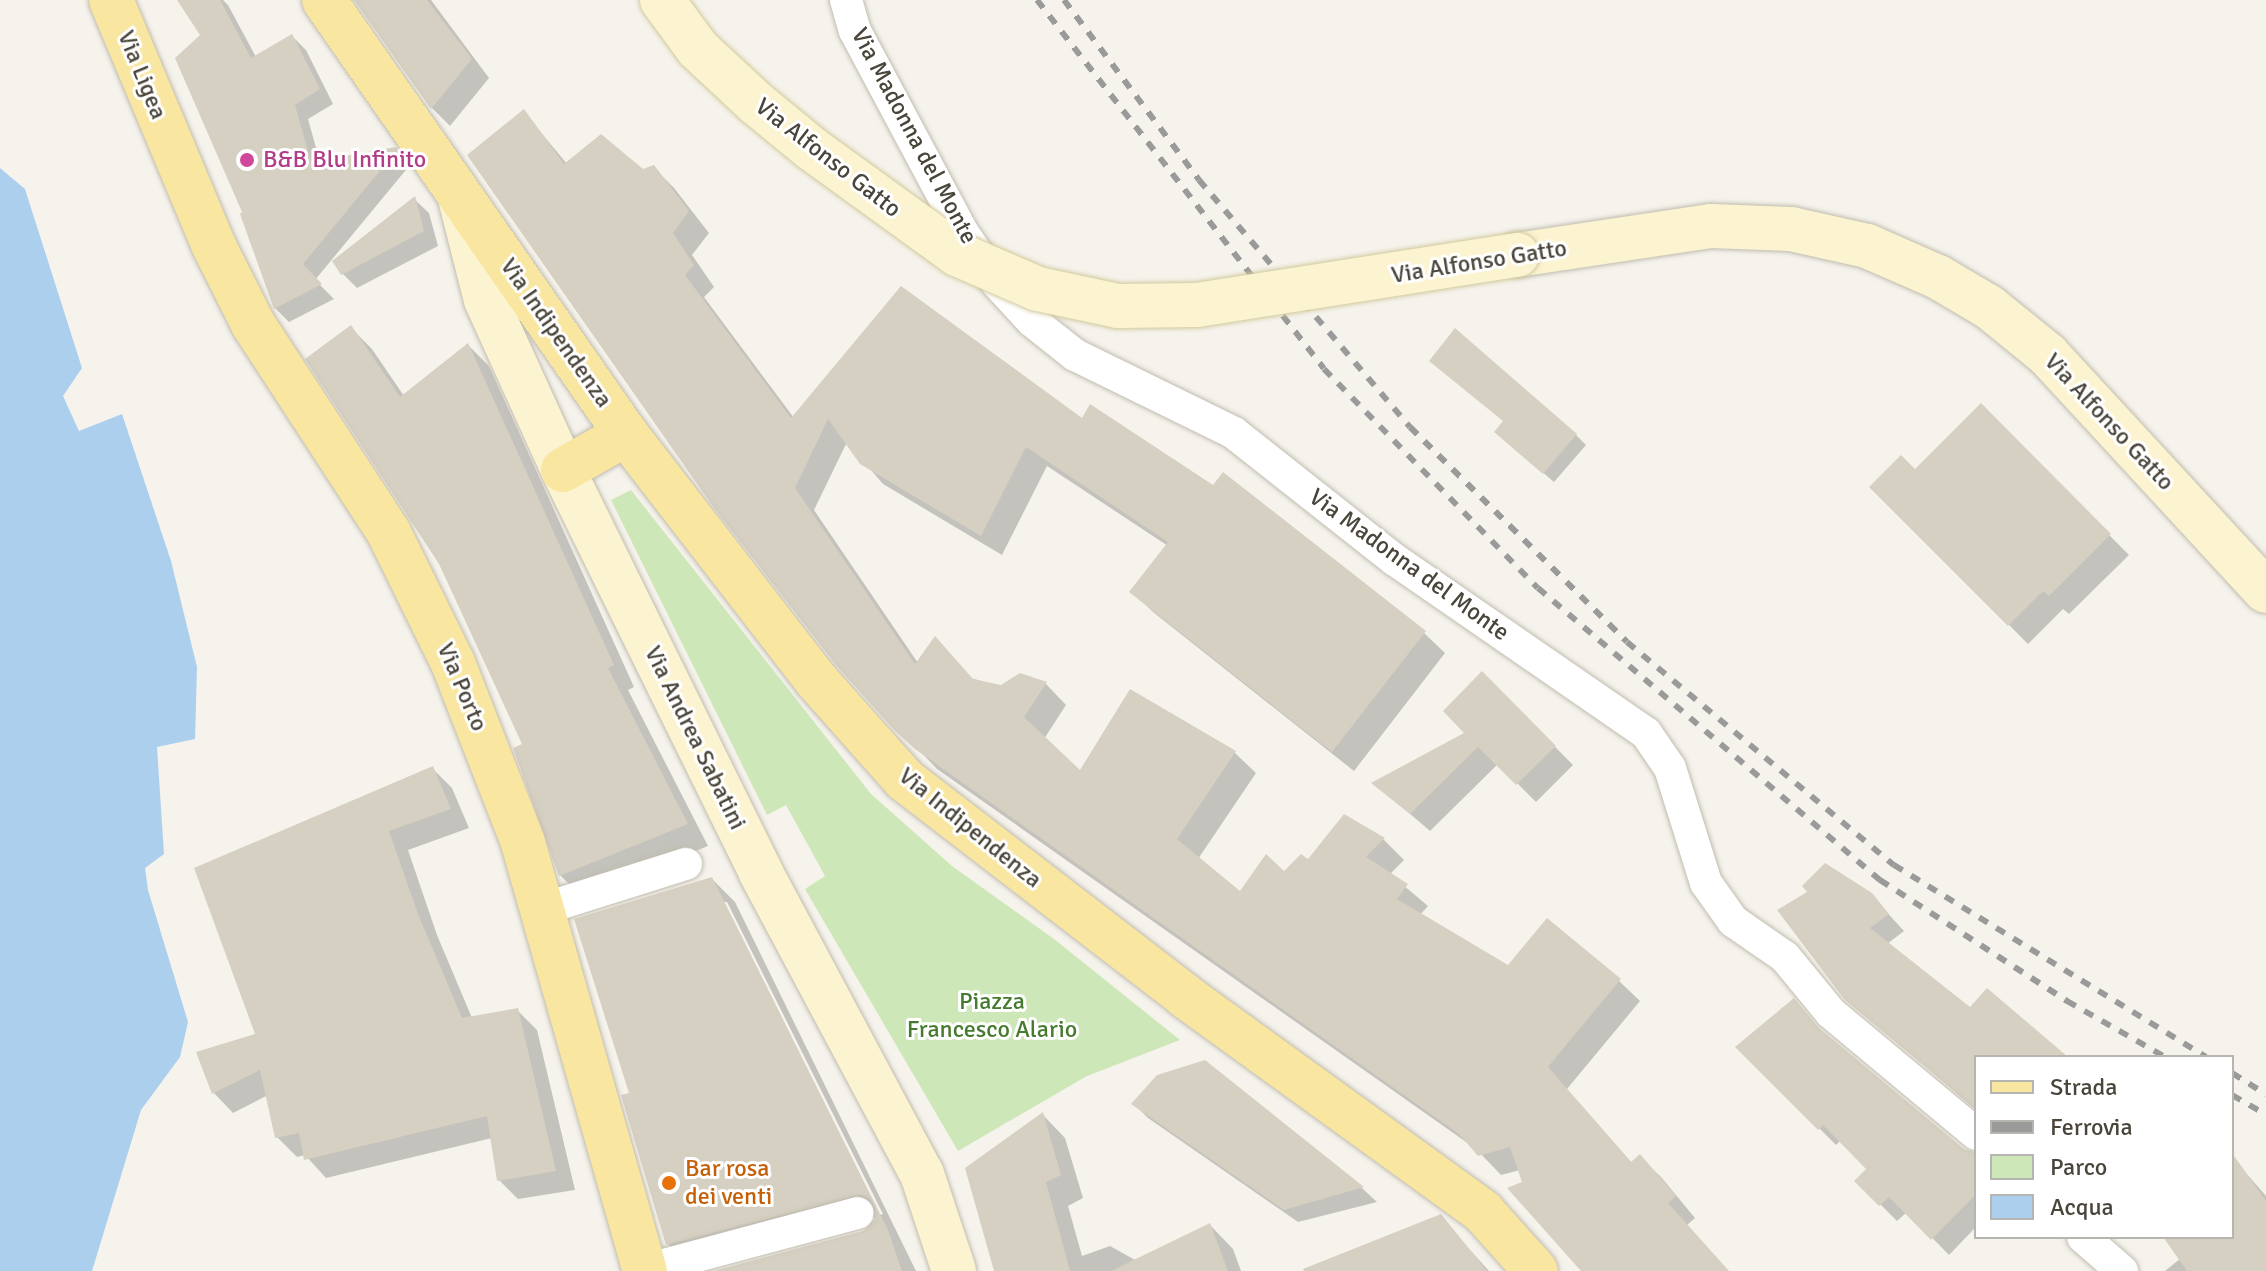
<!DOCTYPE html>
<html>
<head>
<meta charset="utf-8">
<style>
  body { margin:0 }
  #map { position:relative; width:2266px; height:1271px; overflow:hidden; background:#f5f3ec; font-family:Signika,sans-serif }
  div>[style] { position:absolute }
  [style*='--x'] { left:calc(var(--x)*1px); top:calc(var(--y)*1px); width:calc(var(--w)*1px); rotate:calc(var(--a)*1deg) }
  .green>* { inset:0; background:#cee7b8 }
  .water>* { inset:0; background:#adcfee }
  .shadow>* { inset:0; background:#0003 }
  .building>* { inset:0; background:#d6d0c2 }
  .roads { filter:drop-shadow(0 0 2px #c1bcaf) drop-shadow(0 0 2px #c1bcaf) }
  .minor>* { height:32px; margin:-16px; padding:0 16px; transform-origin:16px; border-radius:16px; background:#fff }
  .secondary>* { height:44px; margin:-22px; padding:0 22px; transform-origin:22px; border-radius:22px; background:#fcf4d0 }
  .primary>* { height:44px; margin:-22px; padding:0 22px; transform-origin:22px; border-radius:22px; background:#f9e6a1 }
  .rail>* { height:6px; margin-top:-3px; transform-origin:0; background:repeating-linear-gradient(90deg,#9a9a9a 0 10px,transparent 0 20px) }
  .bridges { filter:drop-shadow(0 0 2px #d2c99e) drop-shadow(0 0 2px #d2c99e) }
  .secondary-bridge>* { height:44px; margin:-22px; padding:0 22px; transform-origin:22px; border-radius:22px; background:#fcf4d0 }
  .dots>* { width:22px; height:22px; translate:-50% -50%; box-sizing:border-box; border:4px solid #fff; border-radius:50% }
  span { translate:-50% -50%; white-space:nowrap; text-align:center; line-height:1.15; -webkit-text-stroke:6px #fff; paint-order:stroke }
  .street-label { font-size:24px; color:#4a453a }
  .hotel-label { font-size:24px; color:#b23c85 }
  .left { translate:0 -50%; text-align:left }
  .park-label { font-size:24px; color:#467a2f }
  .food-label { font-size:24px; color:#c56008 }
  .legend { position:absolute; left:1974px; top:1055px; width:260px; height:184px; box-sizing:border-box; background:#fff; border:2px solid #b7b5b0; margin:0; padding:10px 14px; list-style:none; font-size:24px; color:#4a453a }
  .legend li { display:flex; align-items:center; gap:16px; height:40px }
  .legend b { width:40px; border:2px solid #b7b5b0 }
</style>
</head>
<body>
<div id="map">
  <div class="green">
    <div style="clip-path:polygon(631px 490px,871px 794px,952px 866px,1054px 939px,1180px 1040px,1087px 1076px,958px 1151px,805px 889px,825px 876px,786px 805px,767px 815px,611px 500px)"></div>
  </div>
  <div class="water">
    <div style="clip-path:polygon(0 168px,25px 189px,82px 368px,63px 396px,79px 431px,122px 414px,171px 561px,197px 667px,195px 739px,157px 747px,164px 854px,145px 868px,148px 890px,188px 1022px,180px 1057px,141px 1110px,92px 1271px,0 1271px)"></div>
  </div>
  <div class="shadow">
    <div style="clip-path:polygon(201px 0,223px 0,228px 5px,256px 57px,292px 36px,306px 50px,333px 104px,308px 119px,320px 162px,395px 149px,410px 165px,315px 280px,334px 299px,289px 322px,275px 308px,245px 212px,202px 36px)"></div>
    <div style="clip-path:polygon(357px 0,431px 0,489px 78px,450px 126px,432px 108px)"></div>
    <div style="clip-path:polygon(524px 112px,567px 164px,642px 172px,653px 167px,674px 188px,709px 233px,692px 255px,714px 287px,704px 297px,794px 418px,1082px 421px,1424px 633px,1445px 653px,1354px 771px,1153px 612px,1132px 592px,1168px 546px,1047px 466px,1002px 555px,883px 484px,847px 442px,814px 510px,918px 663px,1002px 687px,1020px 676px,1046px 684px,1066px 705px,1044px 739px,1080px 774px,1131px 692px,1235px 753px,1256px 773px,1198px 859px,1241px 894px,1309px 862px,1344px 817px,1384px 840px,1404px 860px,1390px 874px,1428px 906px,1420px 915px,1509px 967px,1619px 981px,1640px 1001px,1567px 1089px,1632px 1163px,1640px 1157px,1661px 1177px,1695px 1218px,1687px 1225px,1728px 1271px,1584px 1271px,1525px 1183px,1520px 1170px,1501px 1175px,1476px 1149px,937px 769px,916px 747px)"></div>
    <div style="clip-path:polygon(414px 199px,429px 213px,438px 246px,357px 288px,342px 273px)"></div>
    <div style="clip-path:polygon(351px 328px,372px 349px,404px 396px,468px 345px,489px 366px,634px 687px,628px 690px,708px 846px,582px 897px,560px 875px,525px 745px)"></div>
    <div style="clip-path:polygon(1981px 406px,2129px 555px,2069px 614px,2063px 609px,2028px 644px,1872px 487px,1915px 472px)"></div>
    <div style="clip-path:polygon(1505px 422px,1576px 435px,1586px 445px,1554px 482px,1506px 441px)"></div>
    <div style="clip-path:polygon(1482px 673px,1573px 765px,1536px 802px,1498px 764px,1430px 831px,1374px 783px,1468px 733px)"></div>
    <div style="clip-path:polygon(432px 768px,452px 788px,469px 828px,408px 850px,437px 935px,472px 1018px,517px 1010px,537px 1030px,575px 1190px,518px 1199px,499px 1180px,492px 1138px,326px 1178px,305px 1155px,297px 1157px,277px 1137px,268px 1095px,233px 1113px,214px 1093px,199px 1054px,257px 1036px,196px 869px)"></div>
    <div style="clip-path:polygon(evenodd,712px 879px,735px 902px,916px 1271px,722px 1271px,863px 1233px,873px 1227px,875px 1217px,691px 1266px,668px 1244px,631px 1095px,712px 879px,723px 902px,727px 902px,883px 1214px,879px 1215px,723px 902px)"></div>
    <div style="clip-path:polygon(1870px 894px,1904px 931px,1887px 944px,1970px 1010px,2066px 1057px,1976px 1057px,1976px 1110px,1846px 998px)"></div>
    <div style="clip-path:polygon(1794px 1001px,1827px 1037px,1963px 1150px,1976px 1152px,1976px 1227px,1949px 1255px,1907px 1212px,1897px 1221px,1857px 1181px,1869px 1169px,1840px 1141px,1836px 1145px,1738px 1047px)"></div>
    <div style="clip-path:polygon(1205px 1063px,1363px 1189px,1377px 1202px,1298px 1222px,1148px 1118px,1134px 1104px)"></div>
    <div style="clip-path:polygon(1043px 1115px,1065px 1138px,1083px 1198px,1068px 1206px,1082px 1256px,1110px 1246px,1137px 1261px,1210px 1225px,1233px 1249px,1241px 1271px,996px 1271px)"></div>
    <div style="clip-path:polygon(2239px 1165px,2266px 1196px,2266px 1271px,2165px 1271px,2181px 1258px,2166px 1237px,2232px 1237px,2232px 1170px)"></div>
    <div style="clip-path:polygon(1440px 1217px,1489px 1271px,1305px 1271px)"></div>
  </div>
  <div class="building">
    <div style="clip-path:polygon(177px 0,220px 0,251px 58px,292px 34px,320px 89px,295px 105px,311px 162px,396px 147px,398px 149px,303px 264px,322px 284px,274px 309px,240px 214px,242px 212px,175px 58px,200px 35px)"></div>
    <div style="clip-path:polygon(354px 0,427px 0,472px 59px,431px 109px)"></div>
    <div style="clip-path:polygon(524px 109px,564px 164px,601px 134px,643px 169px,654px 165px,689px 211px,673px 233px,694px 265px,685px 275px,791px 418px,901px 286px,1082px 418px,1090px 404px,1213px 485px,1223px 472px,1426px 631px,1332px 752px,1129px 592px,1168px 542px,1026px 447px,981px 536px,860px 464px,828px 419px,795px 488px,915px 664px,935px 636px,973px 679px,1001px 685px,1020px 673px,1047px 682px,1024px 717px,1080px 770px,1130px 689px,1236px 751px,1177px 839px,1240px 891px,1266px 854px,1284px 871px,1301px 854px,1308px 859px,1344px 814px,1385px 838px,1366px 857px,1408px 884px,1397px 899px,1508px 965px,1547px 918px,1621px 979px,1548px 1067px,1631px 1162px,1640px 1154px,1676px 1196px,1668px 1203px,1729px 1271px,1581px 1271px,1507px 1188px,1522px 1182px,1510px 1147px,1478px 1156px,1459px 1134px,915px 749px,895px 731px,836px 665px,714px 508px,467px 155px)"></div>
    <div style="clip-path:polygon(415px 196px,424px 231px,341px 275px,332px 261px)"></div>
    <div style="clip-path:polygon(351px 325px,400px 397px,468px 343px,614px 665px,608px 668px,688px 824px,559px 876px,513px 748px,522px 744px,439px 564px,305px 359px)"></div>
    <div style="clip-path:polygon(1455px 328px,1577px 434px,1543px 474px,1494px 432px,1503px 421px,1429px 361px)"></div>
    <div style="clip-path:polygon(1981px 403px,2111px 534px,2049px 596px,2043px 591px,2008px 626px,1869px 487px,1901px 455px,1915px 469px)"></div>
    <div style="clip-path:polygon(1482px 671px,1556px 746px,1516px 785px,1478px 747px,1410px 814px,1371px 783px,1464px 733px,1443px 711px)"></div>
    <div style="clip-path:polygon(433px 766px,451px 809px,389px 831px,418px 914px,462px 1018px,518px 1008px,556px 1171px,497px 1181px,487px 1116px,304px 1160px,299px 1133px,275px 1138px,260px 1070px,212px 1094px,196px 1052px,255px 1034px,194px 868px)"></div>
    <div style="clip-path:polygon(1825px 863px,1872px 893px,1889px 914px,1870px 928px,1970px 1007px,1987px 988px,2068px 1057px,1976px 1057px,1976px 1109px,1845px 1000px,1777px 910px,1807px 892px,1802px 886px)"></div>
    <div style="clip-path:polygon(712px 877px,888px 1230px,902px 1271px,714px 1271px,863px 1231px,875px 1219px,875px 1209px,870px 1199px,861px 1195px,666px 1245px,621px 1095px,629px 1093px,574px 919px)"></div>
    <div style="clip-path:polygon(1794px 998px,1819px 1028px,1964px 1149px,1976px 1153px,1976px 1194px,1931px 1240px,1889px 1197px,1879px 1206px,1854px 1181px,1866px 1169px,1823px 1125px,1818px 1130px,1735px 1047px)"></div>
    <div style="clip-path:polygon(1205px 1060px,1364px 1187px,1284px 1210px,1131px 1104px,1157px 1075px)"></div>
    <div style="clip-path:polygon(1043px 1112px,1061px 1175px,1046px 1182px,1070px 1271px,994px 1271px,965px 1168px)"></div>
    <div style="clip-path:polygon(2232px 1153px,2266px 1201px,2266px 1271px,2187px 1271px,2163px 1237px,2232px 1237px)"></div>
    <div style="clip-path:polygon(1441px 1214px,1487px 1271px,1304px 1271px,1303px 1269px)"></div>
    <div style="clip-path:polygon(1210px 1223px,1228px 1271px,1111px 1271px)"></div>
  </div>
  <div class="roads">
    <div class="minor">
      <div style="--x:846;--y:0;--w:32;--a:74"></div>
      <div style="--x:855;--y:31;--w:229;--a:61.9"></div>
      <div style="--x:963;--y:233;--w:60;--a:55.8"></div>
      <div style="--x:997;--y:283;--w:52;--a:47.4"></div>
      <div style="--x:1032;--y:321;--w:55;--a:38.3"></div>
      <div style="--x:1075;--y:355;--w:177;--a:26.1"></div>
      <div style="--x:1234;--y:433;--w:205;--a:38.3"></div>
      <div style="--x:1395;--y:560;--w:305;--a:34.6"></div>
      <div style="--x:1646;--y:733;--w:42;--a:55.6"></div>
      <div style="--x:1670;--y:768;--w:121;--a:72.6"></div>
      <div style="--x:1706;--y:883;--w:47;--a:54.6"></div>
      <div style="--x:1733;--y:921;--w:63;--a:34.7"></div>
      <div style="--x:1785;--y:957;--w:72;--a:50.6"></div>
      <div style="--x:1831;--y:1013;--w:189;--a:39.8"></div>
      <div style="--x:543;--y:909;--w:150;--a:-17.5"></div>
      <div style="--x:2083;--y:1237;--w:52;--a:41.1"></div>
      <div style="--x:645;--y:1270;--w:220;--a:-15"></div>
    </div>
    <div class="secondary">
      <div style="--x:460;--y:198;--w:105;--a:75.7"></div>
      <div style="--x:486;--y:300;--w:187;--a:65.6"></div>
      <div style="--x:563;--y:470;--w:449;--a:63.8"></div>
      <div style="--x:761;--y:873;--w:341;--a:61.9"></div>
      <div style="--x:922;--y:1174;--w:102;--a:71.7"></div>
      <div style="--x:1517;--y:255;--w:196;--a:-8.5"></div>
      <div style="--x:1711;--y:226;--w:80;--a:2.1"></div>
      <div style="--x:1791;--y:229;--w:78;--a:12.6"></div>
      <div style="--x:1867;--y:246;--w:77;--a:23.6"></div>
      <div style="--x:1938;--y:277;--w:59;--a:30.5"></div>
      <div style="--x:1989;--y:307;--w:76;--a:39.1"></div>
      <div style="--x:2048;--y:355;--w:321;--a:47.3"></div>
    </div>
    <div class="primary">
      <div style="--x:111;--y:0;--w:264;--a:67.3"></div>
      <div style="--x:213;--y:244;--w:89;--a:63.4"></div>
      <div style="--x:253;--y:324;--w:249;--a:56.9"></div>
      <div style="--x:389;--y:533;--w:145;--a:63.8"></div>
      <div style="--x:453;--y:663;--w:193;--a:68.7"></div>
      <div style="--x:523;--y:843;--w:445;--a:74.1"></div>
      <div style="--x:324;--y:0;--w:529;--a:55.17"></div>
      <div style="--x:626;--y:434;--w:312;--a:52.3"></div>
      <div style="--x:817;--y:681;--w:132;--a:48.4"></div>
      <div style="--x:905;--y:780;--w:354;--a:37.6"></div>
      <div style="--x:1185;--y:996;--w:368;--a:35.9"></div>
      <div style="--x:1483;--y:1212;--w:79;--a:48.1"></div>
      <div style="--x:563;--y:470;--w:73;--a:-29.7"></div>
    </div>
  </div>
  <div class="rail">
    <div style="--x:1037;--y:0;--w:467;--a:52.1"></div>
    <div style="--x:1324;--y:369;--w:306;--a:45.7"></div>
    <div style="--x:1538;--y:588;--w:450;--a:40.5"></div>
    <div style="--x:1880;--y:880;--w:223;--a:32.9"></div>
    <div style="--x:2067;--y:1001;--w:113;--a:29.7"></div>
    <div style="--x:1064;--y:0;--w:225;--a:53.1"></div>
    <div style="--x:1199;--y:180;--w:325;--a:49.5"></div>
    <div style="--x:1410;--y:427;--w:305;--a:44.7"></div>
    <div style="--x:1627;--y:642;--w:348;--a:39.9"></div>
    <div style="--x:1894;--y:865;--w:366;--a:31.6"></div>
    <div style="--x:2232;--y:1073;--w:40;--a:32"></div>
    <div style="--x:2232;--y:1095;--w:39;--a:30"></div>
  </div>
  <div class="bridges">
    <div class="secondary-bridge">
      <div style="--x:662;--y:0;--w:61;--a:53.7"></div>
      <div style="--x:698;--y:49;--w:79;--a:43"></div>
      <div style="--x:756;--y:103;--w:72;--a:39.4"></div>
      <div style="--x:812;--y:149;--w:179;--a:35.9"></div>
      <div style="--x:957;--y:254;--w:88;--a:23.4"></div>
      <div style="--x:1038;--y:289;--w:82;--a:12"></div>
      <div style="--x:1118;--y:306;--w:79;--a:-0.7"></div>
      <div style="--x:1197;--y:305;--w:324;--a:-8.9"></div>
    </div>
  </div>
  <div class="dots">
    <div style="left:247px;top:160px;background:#d1479c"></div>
    <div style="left:669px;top:1183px;background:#e8710a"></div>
  </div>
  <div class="street-label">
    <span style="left:142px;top:75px;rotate:68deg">Via Ligea</span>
    <span style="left:914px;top:136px;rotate:62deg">Via Madonna del Monte</span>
    <span style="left:828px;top:158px;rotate:38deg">Via Alfonso Gatto</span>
    <span style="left:1479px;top:262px;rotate:-9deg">Via Alfonso Gatto</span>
    <span style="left:556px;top:333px;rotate:55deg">Via Indipendenza</span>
    <span style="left:2109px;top:422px;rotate:47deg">Via Alfonso Gatto</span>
    <span style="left:1409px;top:565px;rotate:36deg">Via Madonna del Monte</span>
    <span style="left:462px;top:687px;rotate:67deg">Via Porto</span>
    <span style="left:695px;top:738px;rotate:64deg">Via Andrea Sabatini</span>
    <span style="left:970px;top:828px;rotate:39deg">Via Indipendenza</span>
  </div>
  <div class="hotel-label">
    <span class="left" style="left:263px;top:160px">B&amp;B Blu Infinito</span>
  </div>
  <div class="park-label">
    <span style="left:992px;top:1016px">Piazza<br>Francesco Alario</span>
  </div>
  <div class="food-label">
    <span class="left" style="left:685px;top:1183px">Bar rosa<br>dei venti</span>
  </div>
  <ul class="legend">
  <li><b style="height:10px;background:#f9e6a1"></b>Strada</li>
  <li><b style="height:10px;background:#9a9a9a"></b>Ferrovia</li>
  <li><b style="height:22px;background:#cee7b8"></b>Parco</li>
  <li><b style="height:22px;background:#adcfee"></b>Acqua</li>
  </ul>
</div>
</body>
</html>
